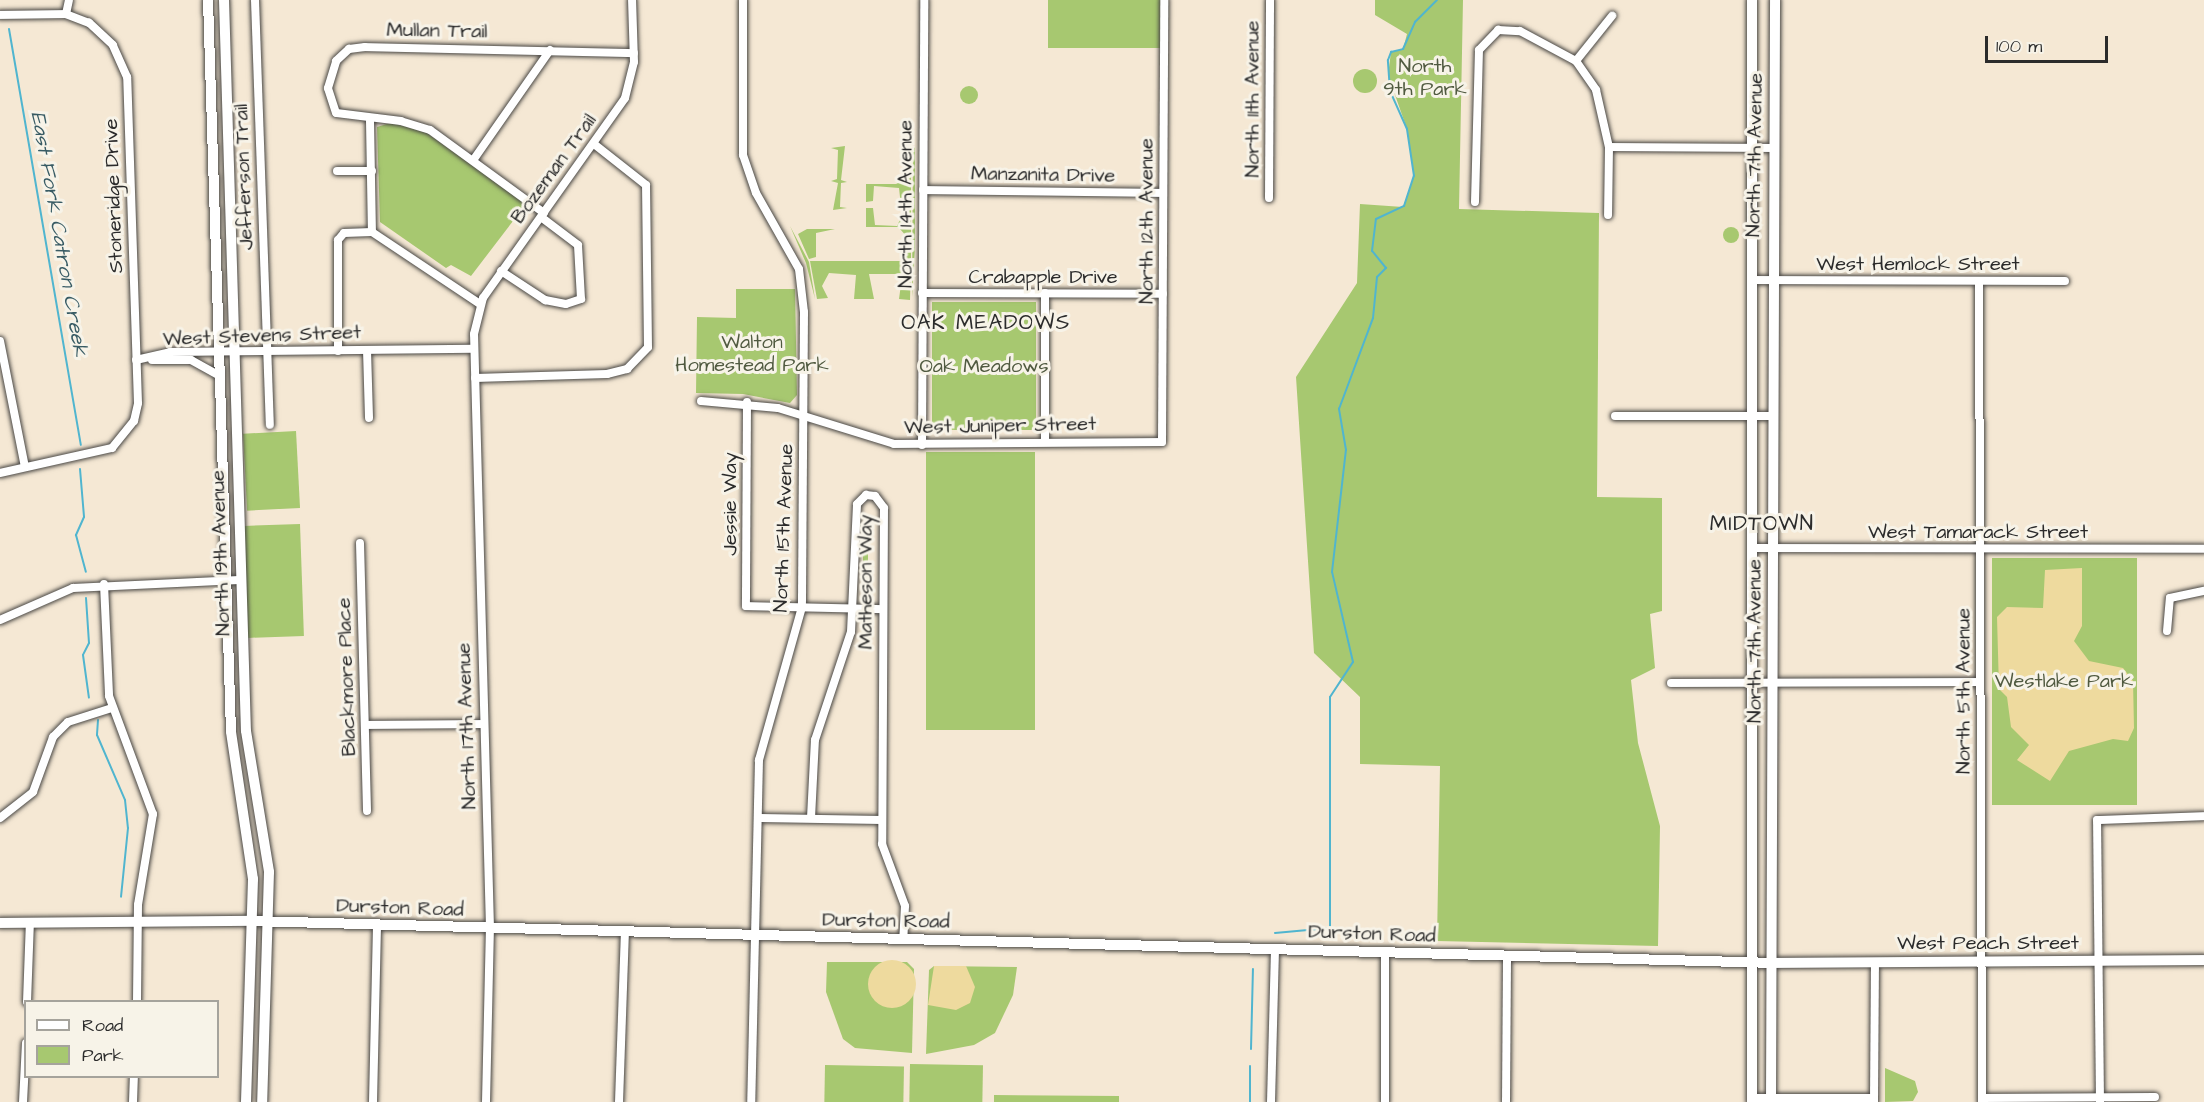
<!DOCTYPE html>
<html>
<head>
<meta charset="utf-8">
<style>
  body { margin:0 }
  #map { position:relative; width:2204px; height:1102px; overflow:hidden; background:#f5e8d4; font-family:"Architects Daughter",sans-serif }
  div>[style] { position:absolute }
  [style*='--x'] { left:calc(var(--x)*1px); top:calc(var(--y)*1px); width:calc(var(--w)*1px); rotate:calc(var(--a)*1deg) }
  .green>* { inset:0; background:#a7c870; transform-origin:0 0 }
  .round { border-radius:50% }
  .sand>* { inset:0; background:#eeda9e }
  .stream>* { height:2px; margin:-1px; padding:0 1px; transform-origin:1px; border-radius:1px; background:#50b5cf }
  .roads { filter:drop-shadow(0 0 2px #494744) drop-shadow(0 0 2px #494744) }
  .minor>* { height:8px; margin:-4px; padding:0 4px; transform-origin:4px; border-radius:4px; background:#fff }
  .major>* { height:10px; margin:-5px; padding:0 5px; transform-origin:5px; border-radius:5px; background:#fff }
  span { translate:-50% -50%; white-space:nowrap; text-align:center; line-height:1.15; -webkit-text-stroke:6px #f7f3e8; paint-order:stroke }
  .street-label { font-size:20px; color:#2b2b2b }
  .park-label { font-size:20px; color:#505a40 }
  .water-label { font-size:21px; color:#385b64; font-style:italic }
  .neighbourhood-label { font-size:21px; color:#2b2b2b; letter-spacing:1.5px }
  .legend { position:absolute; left:24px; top:1000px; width:195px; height:78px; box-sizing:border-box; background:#f7f3e8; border:2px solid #a5a39c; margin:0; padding:8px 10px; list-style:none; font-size:18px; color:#2b2b2b }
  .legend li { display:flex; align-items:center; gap:12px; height:30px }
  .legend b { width:30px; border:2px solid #a5a39c }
  .scale { position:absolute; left:1985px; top:36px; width:123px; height:27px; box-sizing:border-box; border:3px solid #2b2b2b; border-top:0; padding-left:8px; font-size:18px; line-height:21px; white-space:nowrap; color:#2b2b2b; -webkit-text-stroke:4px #f7f3e8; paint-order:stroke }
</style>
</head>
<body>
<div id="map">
  <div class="green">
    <div style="left:1048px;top:0;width:115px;height:48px"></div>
    <div style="clip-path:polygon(1375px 0,1463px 0,1459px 209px,1599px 213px,1597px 497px,1662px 498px,1662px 611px,1650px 614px,1655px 668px,1631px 680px,1638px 743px,1660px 826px,1658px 946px,1437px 941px,1440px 766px,1360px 764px,1360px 697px,1314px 653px,1296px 377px,1357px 283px,1360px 204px,1403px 207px,1414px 176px,1407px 129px,1388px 75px,1391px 52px,1403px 49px,1407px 34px,1375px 15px)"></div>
    <div class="round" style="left:1353px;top:69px;width:24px;height:24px"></div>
    <div class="round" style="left:960px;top:86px;width:18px;height:18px"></div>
    <div style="clip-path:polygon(390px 123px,424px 131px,526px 204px,471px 276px,451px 265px,446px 268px,380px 222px,377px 127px)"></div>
    <div style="clip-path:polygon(845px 146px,841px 180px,847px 182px,841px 183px,840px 207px,847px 208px,833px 210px,838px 183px,831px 181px,837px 179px,838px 150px,831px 148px)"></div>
    <div style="clip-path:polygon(913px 147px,915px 148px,915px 247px,912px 297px)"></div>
    <div style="clip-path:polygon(911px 177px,911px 227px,866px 227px,866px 208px,873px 208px,875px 225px,897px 226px,902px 215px,899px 188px,874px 186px,873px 201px,866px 202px,866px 184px,896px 184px)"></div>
    <div style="clip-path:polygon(790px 226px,809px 262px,815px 299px,806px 263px)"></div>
    <div class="round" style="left:1723px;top:227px;width:16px;height:16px"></div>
    <div style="clip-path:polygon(807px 229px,835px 229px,816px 233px,816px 257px,809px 259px,798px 234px)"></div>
    <div style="clip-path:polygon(900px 229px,911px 229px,911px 260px,906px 260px,907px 237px)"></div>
    <div style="clip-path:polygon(810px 261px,911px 261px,910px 300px,899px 299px,902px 277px,898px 274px,869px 274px,874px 299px,854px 299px,856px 275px,829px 273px,822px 286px,828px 298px,817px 299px)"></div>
    <div style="clip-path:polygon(736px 289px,795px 289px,797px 395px,790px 403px,743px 394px,696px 393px,697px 317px,736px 318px)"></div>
    <div style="left:932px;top:302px;width:104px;height:128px"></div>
    <div style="left:296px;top:431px;width:77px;height:53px;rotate:87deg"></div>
    <div style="left:926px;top:452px;width:109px;height:278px"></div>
    <div style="left:300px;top:524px;width:112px;height:56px;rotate:88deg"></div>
    <div style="left:863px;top:549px;width:5px;height:40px"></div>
    <div style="left:1992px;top:558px;width:145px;height:247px"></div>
    <div style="clip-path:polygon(827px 962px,907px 962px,914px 969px,912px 1053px,855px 1048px,843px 1039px,826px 992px)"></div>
    <div style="clip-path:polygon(934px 966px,1017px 967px,1013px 995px,995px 1033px,974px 1045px,926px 1054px,929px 970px)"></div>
    <div style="left:910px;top:1064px;width:73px;height:38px;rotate:1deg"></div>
    <div style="left:825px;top:1065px;width:79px;height:37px;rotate:1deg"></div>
    <div style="clip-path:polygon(1885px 1068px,1915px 1081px,1918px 1092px,1913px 1101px,1885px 1102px)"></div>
    <div style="clip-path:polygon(994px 1095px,1119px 1096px,1119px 1102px,994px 1102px)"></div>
  </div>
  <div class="sand">
    <div style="clip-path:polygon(2082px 568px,2082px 626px,2074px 641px,2089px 661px,2123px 668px,2133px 681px,2134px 728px,2128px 741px,2113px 739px,2069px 751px,2050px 781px,2017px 760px,2029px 745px,2011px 727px,2007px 697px,1999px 689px,1997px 617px,2007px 607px,2043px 608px,2045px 570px)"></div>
    <div class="round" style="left:868px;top:960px;width:48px;height:48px"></div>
    <div style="clip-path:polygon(934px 966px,966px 966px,975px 987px,970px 1003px,956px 1010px,928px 1005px)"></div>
  </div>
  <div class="stream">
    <div style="--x:9;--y:29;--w:422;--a:80.2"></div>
    <div style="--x:80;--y:469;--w:48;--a:85.2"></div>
    <div style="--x:84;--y:517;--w:20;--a:114"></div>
    <div style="--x:76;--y:535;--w:38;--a:75"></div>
    <div style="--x:86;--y:598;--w:45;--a:86.2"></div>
    <div style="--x:89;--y:643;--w:13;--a:117"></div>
    <div style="--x:83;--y:655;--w:43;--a:82.1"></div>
    <div style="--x:98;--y:720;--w:15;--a:94"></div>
    <div style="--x:97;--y:735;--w:71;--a:66.7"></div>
    <div style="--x:125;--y:800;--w:28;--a:84"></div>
    <div style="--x:128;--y:828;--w:69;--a:95.8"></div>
    <div style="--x:1275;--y:933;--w:55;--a:-5.2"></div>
    <div style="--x:1330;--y:928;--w:231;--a:-90"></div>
    <div style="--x:1330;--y:697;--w:42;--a:-56.7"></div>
    <div style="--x:1353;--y:662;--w:92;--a:-103.1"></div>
    <div style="--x:1332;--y:572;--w:123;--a:-83.5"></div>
    <div style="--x:1346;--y:450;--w:42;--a:-99.7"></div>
    <div style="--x:1339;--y:409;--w:97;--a:-69.5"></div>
    <div style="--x:1373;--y:318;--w:41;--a:-84.4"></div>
    <div style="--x:1377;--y:277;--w:13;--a:-45"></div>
    <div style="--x:1386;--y:268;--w:22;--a:-129"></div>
    <div style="--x:1372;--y:251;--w:32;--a:-83"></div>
    <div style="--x:1376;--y:219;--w:31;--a:-25"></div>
    <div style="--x:1404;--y:206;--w:32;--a:-72"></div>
    <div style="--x:1414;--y:176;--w:48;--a:-98.5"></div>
    <div style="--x:1407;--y:129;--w:42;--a:-114.1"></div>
    <div style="--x:1390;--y:91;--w:31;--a:-94"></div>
    <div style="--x:1388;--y:60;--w:9;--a:-69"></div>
    <div style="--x:1391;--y:52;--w:12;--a:-14"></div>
    <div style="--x:1403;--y:49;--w:30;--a:-66"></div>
    <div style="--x:1415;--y:22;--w:31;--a:-45"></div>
    <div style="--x:1251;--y:1049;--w:80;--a:-88.6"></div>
    <div style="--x:1250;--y:1102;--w:36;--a:-90"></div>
  </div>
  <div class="roads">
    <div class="minor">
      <div style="--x:255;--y:0;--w:425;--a:88"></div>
      <div style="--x:743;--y:0;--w:155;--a:90"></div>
      <div style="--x:743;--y:155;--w:40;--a:71.1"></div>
      <div style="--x:756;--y:193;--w:87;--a:60.5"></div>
      <div style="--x:799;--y:269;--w:43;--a:83.4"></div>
      <div style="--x:804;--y:312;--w:295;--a:90.4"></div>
      <div style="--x:802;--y:607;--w:159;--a:105.7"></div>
      <div style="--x:759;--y:760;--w:342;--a:91.3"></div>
      <div style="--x:0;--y:15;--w:66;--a:-0.9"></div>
      <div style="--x:1576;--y:61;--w:58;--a:-51.3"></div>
      <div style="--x:370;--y:121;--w:111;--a:89"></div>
      <div style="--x:1609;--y:147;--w:164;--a:0.3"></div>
      <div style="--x:474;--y:159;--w:133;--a:-55.1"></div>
      <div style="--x:337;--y:171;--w:35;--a:0"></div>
      <div style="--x:923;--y:190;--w:240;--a:0.7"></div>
      <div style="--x:1269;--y:198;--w:198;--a:-89.7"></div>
      <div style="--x:1475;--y:202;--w:152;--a:-88.5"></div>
      <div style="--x:1479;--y:50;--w:28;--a:-46"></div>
      <div style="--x:1498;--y:30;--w:22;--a:3"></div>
      <div style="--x:1520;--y:31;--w:64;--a:28.2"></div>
      <div style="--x:1576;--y:61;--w:35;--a:55"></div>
      <div style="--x:1596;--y:90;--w:58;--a:77.2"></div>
      <div style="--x:1609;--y:147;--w:68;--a:90.8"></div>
      <div style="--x:544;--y:213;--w:141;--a:-143.9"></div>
      <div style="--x:430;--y:130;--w:30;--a:-163"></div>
      <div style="--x:401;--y:121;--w:65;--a:-173"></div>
      <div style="--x:336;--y:113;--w:26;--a:-108"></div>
      <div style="--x:328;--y:88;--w:28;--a:-73"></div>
      <div style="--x:336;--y:61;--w:18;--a:-43"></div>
      <div style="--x:349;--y:49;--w:16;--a:-7"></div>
      <div style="--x:365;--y:47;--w:269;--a:1.3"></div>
      <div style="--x:501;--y:271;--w:53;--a:33.4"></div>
      <div style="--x:545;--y:300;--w:21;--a:11"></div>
      <div style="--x:566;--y:304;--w:16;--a:-18"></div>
      <div style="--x:581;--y:299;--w:54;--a:-93.2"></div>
      <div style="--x:578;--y:245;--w:46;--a:-142.9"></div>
      <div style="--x:1752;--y:280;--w:313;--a:0.2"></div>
      <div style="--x:1979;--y:281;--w:821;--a:89.79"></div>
      <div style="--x:922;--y:293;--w:241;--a:0.2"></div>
      <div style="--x:0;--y:341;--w:128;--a:78.8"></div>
      <div style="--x:367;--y:350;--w:68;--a:88.3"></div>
      <div style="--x:338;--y:351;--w:111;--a:-90"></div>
      <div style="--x:338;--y:240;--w:9;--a:-49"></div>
      <div style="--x:344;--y:233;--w:28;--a:-2"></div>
      <div style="--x:372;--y:232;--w:130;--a:33.7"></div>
      <div style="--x:136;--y:360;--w:35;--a:-13"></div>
      <div style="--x:170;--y:352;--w:304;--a:-0.6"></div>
      <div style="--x:152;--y:360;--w:39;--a:0"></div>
      <div style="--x:191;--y:360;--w:31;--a:29"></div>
      <div style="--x:475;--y:378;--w:132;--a:-1.7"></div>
      <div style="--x:607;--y:374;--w:21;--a:-14"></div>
      <div style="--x:627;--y:369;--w:30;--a:-46"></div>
      <div style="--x:648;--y:347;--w:162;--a:-90.7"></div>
      <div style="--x:646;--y:185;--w:66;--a:-141.7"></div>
      <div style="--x:701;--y:401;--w:77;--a:5.2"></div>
      <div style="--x:778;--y:408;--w:121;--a:17.2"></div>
      <div style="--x:894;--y:444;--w:268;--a:-0.4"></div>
      <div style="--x:1162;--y:442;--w:442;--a:-89.7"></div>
      <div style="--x:747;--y:402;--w:204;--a:90.3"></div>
      <div style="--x:746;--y:606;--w:137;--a:1.3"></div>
      <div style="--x:1615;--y:416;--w:157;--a:0"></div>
      <div style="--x:1045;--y:439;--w:146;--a:-90"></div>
      <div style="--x:922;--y:445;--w:445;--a:-89.7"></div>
      <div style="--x:0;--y:473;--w:115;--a:-12.6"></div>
      <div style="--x:112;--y:448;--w:35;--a:-51"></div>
      <div style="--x:134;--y:421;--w:18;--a:-77"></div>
      <div style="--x:138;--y:403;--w:326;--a:-91.9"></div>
      <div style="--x:127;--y:77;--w:35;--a:-114"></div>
      <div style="--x:113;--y:45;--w:33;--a:-137"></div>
      <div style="--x:89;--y:23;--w:25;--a:-159"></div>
      <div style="--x:66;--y:14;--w:14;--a:-78"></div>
      <div style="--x:360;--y:543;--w:268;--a:88.5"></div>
      <div style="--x:1752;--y:548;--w:452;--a:0.1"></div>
      <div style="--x:104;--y:584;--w:112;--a:87.4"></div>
      <div style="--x:109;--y:696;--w:126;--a:69.6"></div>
      <div style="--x:153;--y:814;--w:92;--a:99.4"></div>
      <div style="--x:138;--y:905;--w:97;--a:90.6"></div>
      <div style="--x:0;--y:620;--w:80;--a:-23.7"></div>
      <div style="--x:73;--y:588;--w:166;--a:-2.8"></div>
      <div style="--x:2167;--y:631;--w:33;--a:-85"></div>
      <div style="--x:2170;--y:598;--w:35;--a:-12"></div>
      <div style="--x:1671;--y:683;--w:309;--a:-0.2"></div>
      <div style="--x:365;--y:725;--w:118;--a:-0.5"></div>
      <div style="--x:0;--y:818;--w:42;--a:-38.2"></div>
      <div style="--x:33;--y:792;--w:59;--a:-70"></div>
      <div style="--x:53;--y:737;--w:21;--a:-45"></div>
      <div style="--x:68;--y:722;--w:46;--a:-17.7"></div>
      <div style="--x:760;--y:818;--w:122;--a:0.9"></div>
      <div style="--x:811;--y:818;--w:78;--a:-87.1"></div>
      <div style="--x:815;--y:740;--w:114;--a:-71.6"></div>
      <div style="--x:851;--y:632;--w:128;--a:-87.3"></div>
      <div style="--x:857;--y:504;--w:13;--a:-45"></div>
      <div style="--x:866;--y:495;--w:9;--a:6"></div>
      <div style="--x:875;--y:496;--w:15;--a:53"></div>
      <div style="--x:884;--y:508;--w:336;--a:90.3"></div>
      <div style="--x:882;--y:844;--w:66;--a:69.6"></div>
      <div style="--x:905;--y:906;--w:34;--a:93"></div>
      <div style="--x:27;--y:1002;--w:80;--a:-87.9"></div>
      <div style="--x:1752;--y:1098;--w:122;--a:0"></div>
      <div style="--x:1982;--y:1098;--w:173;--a:-0.3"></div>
      <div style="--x:23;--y:1102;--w:59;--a:-87.1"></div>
      <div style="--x:133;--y:1102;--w:26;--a:-88"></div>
      <div style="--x:373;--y:1102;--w:176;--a:-88.7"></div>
      <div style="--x:486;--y:1102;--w:174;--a:-88.7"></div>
      <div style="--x:490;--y:928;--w:594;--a:-91.54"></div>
      <div style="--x:474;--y:334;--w:37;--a:-76"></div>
      <div style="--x:483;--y:298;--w:245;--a:-54.6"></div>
      <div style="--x:625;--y:98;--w:37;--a:-76"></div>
      <div style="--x:634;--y:62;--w:62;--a:-91.8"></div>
      <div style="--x:619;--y:1102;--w:170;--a:-88"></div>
      <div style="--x:1271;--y:1102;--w:152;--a:-88.5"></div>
      <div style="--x:1385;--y:1102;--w:150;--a:-90"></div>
      <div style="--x:1506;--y:1102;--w:146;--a:-89.6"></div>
      <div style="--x:1874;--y:1102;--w:140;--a:-89.6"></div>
      <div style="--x:2100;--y:1102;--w:282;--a:-90.6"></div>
      <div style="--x:2097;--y:820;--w:107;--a:-2.1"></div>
    </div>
    <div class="major">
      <div style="--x:208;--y:0;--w:732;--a:88.2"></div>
      <div style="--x:231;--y:732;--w:149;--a:81.5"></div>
      <div style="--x:253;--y:879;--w:223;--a:91.8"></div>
      <div style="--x:224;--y:0;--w:731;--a:88.28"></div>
      <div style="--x:246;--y:731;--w:143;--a:80.7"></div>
      <div style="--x:269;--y:872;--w:230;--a:91.7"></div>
      <div style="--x:0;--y:923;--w:253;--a:-0.5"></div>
      <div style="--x:253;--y:921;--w:1519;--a:1.58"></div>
      <div style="--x:1771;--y:963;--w:433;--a:-0.4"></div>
      <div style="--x:1752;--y:1102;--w:1102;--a:-90"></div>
      <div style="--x:1771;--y:1102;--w:1102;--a:-89.79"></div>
    </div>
  </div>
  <div class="street-label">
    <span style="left:437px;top:31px;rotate:1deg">Mullan Trail</span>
    <span style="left:1253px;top:99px;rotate:-90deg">North 11th Avenue</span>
    <span style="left:1755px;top:155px;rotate:-89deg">North 7th Avenue</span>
    <span style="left:554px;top:169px;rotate:-54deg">Bozeman Trail</span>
    <span style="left:1043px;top:175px;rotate:1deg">Manzanita Drive</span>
    <span style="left:244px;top:177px;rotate:-92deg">Jefferson Trail</span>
    <span style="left:114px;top:196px;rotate:-92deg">Stoneridge Drive</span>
    <span style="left:906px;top:204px;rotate:-90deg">North 14th Avenue</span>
    <span style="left:1147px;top:221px;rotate:-90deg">North 12th Avenue</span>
    <span style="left:1918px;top:264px">West Hemlock Street</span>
    <span style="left:1043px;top:277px">Crabapple Drive</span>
    <span style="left:262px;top:336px;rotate:-2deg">West Stevens Street</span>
    <span style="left:1000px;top:426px;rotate:-1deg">West Juniper Street</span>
    <span style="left:730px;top:504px;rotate:-90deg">Jessie Way</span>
    <span style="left:784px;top:528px;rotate:-88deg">North 15th Avenue</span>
    <span style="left:1978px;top:532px">West Tamarack Street</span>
    <span style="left:221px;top:553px;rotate:-92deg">North 19th Avenue</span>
    <span style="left:866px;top:582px;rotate:-90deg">Matheson Way</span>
    <span style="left:1755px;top:641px;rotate:-90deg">North 7th Avenue</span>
    <span style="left:347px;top:677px;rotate:-92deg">Blackmore Place</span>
    <span style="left:1964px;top:691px;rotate:-90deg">North 5th Avenue</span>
    <span style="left:467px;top:726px;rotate:-92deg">North 17th Avenue</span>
    <span style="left:400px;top:908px;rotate:2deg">Durston Road</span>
    <span style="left:886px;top:921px;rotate:1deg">Durston Road</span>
    <span style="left:1372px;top:934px;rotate:2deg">Durston Road</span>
    <span style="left:1988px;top:943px">West Peach Street</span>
  </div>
  <div class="park-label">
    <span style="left:1425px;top:78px">North<br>9th Park</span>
    <span style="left:752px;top:354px">Walton<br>Homestead Park</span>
    <span style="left:984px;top:366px">Oak Meadows</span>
    <span style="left:2064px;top:681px">Westlake Park</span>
  </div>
  <div class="water-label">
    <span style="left:59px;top:234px;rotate:80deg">East Fork Catron Creek</span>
  </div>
  <div class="neighbourhood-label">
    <span style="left:986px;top:323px">OAK MEADOWS</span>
    <span style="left:1762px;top:524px">MIDTOWN</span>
  </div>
  <ul class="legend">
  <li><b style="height:8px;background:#fff"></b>Road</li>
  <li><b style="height:16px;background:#a7c870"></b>Park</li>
  </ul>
  <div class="scale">100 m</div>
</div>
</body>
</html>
